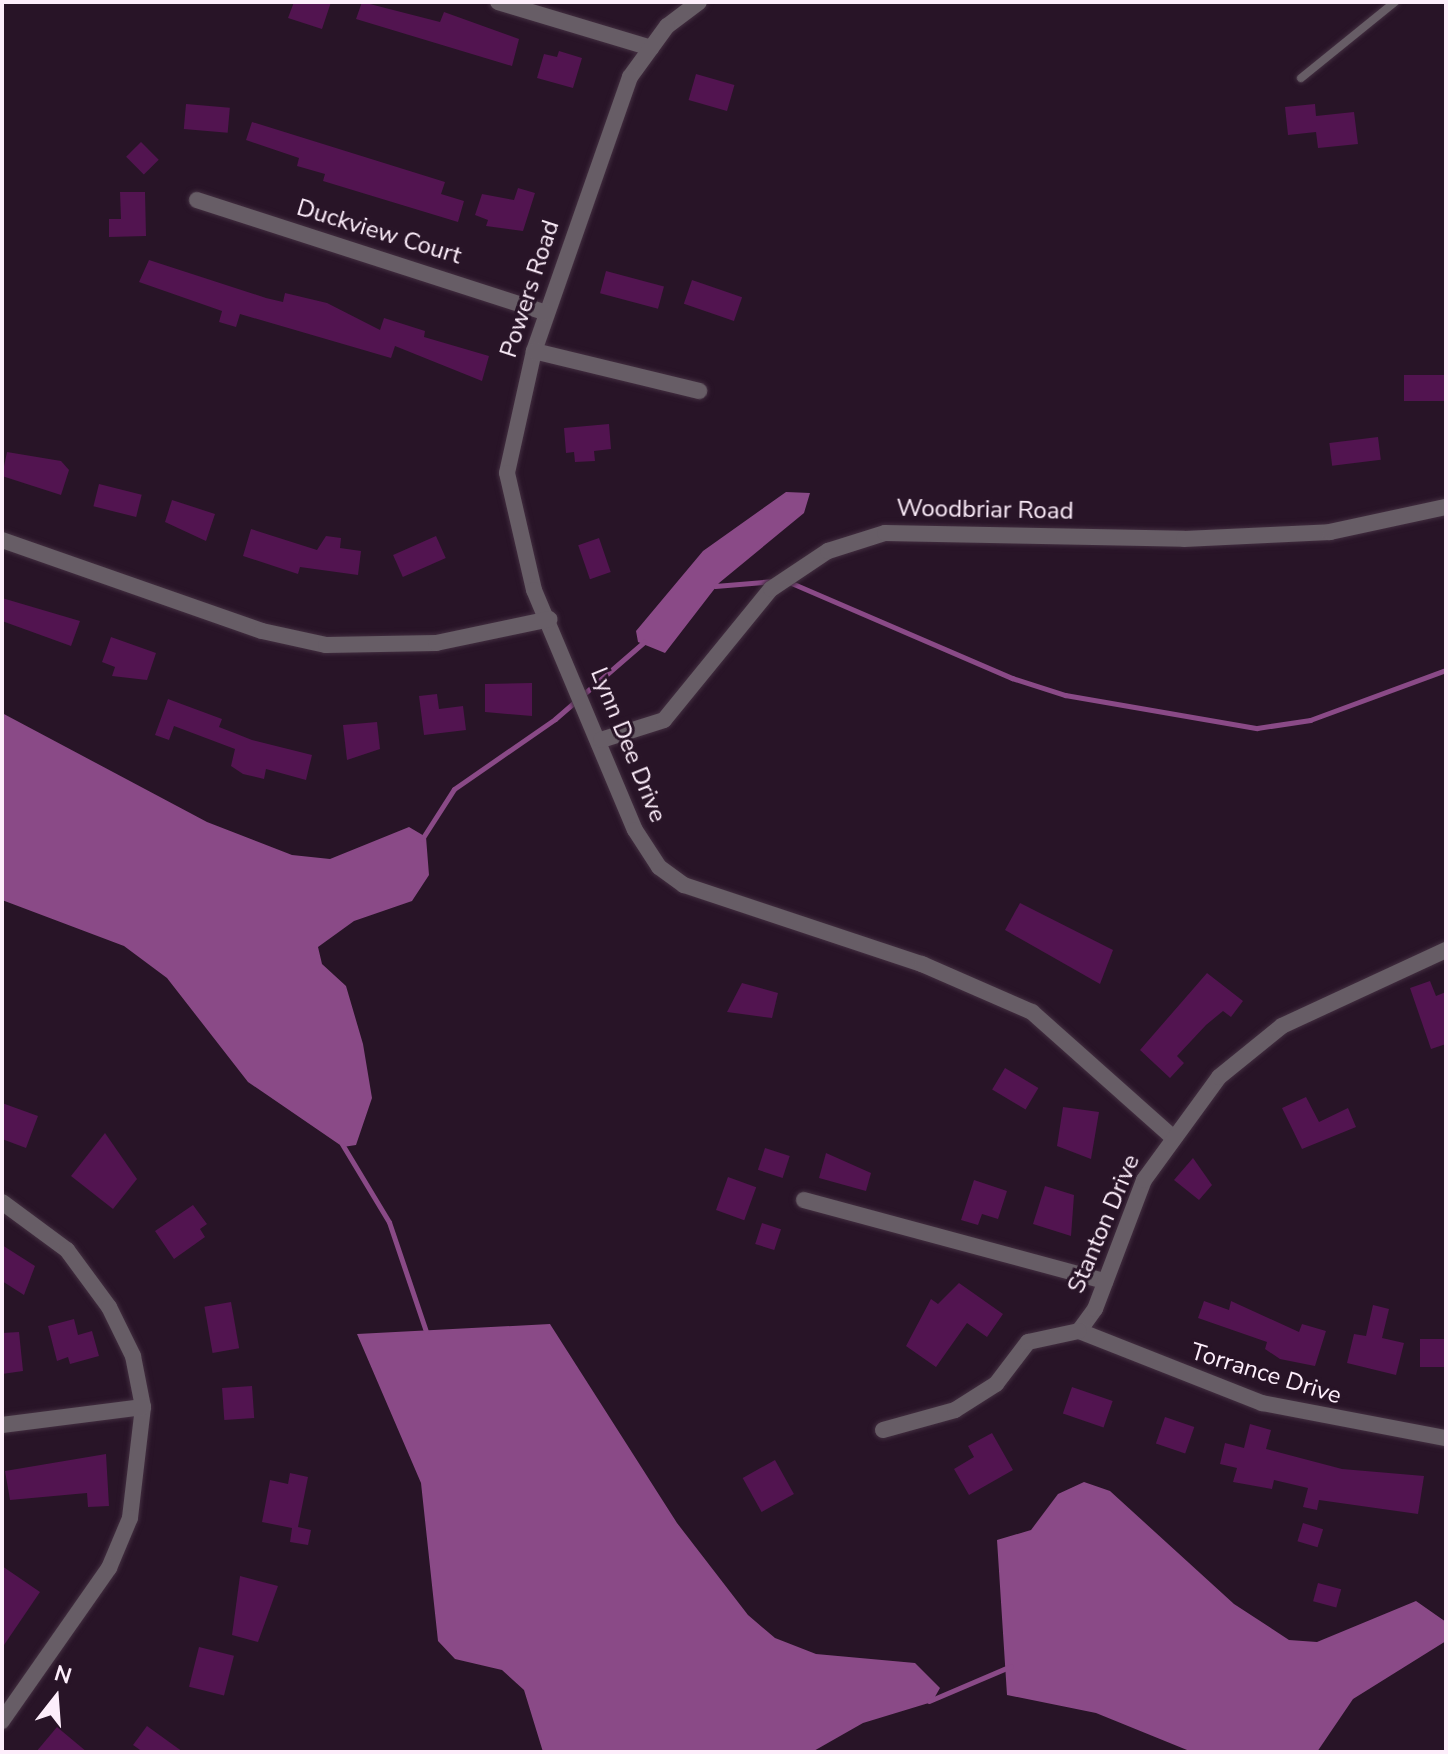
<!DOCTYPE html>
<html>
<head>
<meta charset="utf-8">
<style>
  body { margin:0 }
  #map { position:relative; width:1448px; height:1754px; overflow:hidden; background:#281427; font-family:"Nunito Sans",sans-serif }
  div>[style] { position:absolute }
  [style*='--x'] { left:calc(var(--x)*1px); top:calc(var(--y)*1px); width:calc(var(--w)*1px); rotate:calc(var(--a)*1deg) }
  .water>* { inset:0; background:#8a4a87 }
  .stream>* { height:5px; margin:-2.5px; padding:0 2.5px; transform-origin:2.5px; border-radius:2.5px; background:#8a4a87 }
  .building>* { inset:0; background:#521450; transform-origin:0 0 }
  .roads { filter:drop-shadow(0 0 2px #422e40) drop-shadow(0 0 2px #422e40) }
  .service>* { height:8px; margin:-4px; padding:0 4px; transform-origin:4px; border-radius:4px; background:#675d66 }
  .minor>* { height:16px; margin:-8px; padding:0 8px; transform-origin:8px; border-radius:8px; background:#675d66 }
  span { translate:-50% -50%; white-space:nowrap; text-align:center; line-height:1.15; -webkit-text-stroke:6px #281427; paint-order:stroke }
  .street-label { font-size:24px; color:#fdeefb }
  .frame { position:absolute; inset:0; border:4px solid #fdeefb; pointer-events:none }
  .north { position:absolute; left:16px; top:1658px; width:80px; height:80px; -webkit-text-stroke:6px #281427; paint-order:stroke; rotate:17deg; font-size:22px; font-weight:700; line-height:32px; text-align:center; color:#fdeefb }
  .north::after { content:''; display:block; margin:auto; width:28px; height:36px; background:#fdeefb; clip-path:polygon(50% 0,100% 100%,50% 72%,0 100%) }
</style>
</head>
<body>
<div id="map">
  <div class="water">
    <div style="clip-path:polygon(786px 492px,810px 493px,804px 513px,719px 583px,665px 653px,638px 642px,636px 631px,703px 551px)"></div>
    <div style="clip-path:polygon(2px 713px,207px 822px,292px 855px,330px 859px,409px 827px,426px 837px,429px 875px,412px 901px,354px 921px,318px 947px,322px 964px,346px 986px,363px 1044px,372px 1098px,356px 1145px,343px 1147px,248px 1082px,167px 978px,124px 946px,2px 900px)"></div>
    <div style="clip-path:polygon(550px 1324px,677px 1523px,748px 1615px,775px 1638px,816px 1654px,915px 1663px,940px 1688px,932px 1702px,863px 1723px,812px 1752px,543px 1752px,524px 1690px,502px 1670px,455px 1659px,438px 1641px,421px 1483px,357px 1334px)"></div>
    <div style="clip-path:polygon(1084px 1482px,1110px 1491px,1234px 1604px,1289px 1640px,1317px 1642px,1416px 1601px,1446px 1622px,1446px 1641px,1353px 1699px,1317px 1752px,1192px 1752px,1096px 1713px,1007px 1695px,997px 1540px,1031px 1530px,1058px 1494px)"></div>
  </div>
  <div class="stream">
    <div style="--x:789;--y:582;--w:243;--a:23.3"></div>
    <div style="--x:1012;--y:678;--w:56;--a:17.8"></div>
    <div style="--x:1065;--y:695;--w:195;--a:9.8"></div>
    <div style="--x:1257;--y:728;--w:54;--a:-8.6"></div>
    <div style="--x:1310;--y:720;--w:145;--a:-20.2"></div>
    <div style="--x:715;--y:586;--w:60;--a:-4.8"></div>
    <div style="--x:422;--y:839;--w:59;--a:-57.4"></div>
    <div style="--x:454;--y:789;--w:123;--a:-34.7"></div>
    <div style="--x:555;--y:719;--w:118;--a:-40.9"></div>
    <div style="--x:342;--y:1144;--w:91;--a:58.9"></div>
    <div style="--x:389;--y:1222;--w:115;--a:71.3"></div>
    <div style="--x:929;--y:1701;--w:89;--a:-23.1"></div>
  </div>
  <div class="building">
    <div style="clip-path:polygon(294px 2px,331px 2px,322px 29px,288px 18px)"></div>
    <div style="clip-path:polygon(362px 2px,440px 22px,444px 12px,519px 39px,512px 66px,356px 19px)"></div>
    <div style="clip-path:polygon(559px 51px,582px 58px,573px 88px,537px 78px,544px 54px,557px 57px)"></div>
    <div style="left:696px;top:74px;width:40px;height:27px;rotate:16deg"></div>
    <div style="left:186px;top:104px;width:44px;height:25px;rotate:5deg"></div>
    <div style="clip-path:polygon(1315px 104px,1316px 116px,1354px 112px,1358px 144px,1318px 148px,1316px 132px,1288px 135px,1285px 107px)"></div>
    <div style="clip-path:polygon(252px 122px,445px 182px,441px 194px,464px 201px,458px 222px,323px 181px,325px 174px,297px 166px,299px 158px,246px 140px)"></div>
    <div style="left:141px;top:142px;width:25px;height:21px;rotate:45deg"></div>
    <div style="clip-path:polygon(518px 188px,535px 193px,523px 231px,486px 226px,488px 220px,475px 215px,482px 194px,514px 200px)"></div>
    <div style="clip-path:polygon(120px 192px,145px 192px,146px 236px,109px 237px,109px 219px,121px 219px)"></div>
    <div style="clip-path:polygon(149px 260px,266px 298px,283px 302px,285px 293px,327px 303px,380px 330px,384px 318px,425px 331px,424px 337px,489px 356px,482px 381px,395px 346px,391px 358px,240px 314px,236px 327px,219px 322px,222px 311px,139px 282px)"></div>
    <div style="left:606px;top:271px;width:60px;height:23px;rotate:15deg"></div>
    <div style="left:692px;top:280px;width:53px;height:25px;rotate:19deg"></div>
    <div style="left:1446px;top:375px;width:26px;height:42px;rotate:90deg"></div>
    <div style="clip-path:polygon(609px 424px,611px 449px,594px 451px,595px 461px,575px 462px,574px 452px,566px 453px,564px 428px)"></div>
    <div style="left:1378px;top:437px;width:23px;height:49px;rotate:83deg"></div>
    <div style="clip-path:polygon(7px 452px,61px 461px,69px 470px,61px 495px,2px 476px)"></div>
    <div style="left:99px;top:484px;width:44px;height:23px;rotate:14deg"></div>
    <div style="clip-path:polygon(172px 500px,215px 514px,206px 541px,165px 522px)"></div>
    <div style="clip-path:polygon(251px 529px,317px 550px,326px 536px,341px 538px,340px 548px,361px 551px,358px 575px,300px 567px,298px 574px,243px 556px)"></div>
    <div style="left:436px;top:536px;width:24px;height:47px;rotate:66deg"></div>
    <div style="left:599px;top:538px;width:36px;height:22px;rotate:71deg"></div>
    <div style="clip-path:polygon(2px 598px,80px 621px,71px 646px,2px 621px)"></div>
    <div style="clip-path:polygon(111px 637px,156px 653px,147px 680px,112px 676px,115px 667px,102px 662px)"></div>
    <div style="clip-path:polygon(532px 683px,532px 716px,485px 712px,485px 684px)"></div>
    <div style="clip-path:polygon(437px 694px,439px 709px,463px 706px,466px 730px,424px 735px,419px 696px)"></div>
    <div style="clip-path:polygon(168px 699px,222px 719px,219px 727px,252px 740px,312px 755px,306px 780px,266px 769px,264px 779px,243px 774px,231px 766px,235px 749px,174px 726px,169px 740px,155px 735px)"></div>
    <div style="clip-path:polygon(377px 722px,380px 749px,347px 760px,343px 725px)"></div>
    <div style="clip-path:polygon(1020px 903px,1113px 950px,1100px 984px,1005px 930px)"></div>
    <div style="clip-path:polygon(1207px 973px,1243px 1001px,1231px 1017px,1223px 1011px,1206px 1025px,1177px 1056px,1184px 1063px,1170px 1078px,1140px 1050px)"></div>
    <div style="clip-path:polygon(1430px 981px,1436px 996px,1446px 992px,1446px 1044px,1431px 1049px,1410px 988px)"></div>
    <div style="clip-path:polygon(742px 983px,778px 993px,772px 1018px,727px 1012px)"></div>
    <div style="left:1005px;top:1068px;width:39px;height:25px;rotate:31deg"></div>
    <div style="clip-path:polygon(1306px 1097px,1319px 1122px,1348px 1108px,1356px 1127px,1302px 1149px,1282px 1108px)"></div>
    <div style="clip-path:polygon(2px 1103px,38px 1116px,26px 1148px,2px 1139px)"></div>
    <div style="clip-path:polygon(1063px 1107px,1099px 1112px,1091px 1159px,1057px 1146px)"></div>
    <div style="clip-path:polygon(105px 1133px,137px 1179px,113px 1209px,71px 1176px)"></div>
    <div style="left:765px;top:1148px;width:26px;height:23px;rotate:18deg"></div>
    <div style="clip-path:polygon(826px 1153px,871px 1173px,866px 1191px,819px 1178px)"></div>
    <div style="clip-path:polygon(1193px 1158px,1212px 1185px,1199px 1200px,1174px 1180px)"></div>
    <div style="left:728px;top:1177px;width:30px;height:35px;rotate:20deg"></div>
    <div style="clip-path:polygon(974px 1180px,1007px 1191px,998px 1219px,982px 1214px,978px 1225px,961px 1220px)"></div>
    <div style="clip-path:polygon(1045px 1186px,1074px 1195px,1071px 1236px,1033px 1224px)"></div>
    <div style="clip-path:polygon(193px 1205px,207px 1224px,200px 1229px,205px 1237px,174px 1259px,155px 1231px)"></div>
    <div style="left:762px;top:1223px;width:20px;height:22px;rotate:18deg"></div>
    <div style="clip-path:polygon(2px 1245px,35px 1266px,24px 1295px,2px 1281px)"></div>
    <div style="clip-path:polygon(959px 1283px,1003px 1314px,987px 1337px,967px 1323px,936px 1367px,906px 1346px,931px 1299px,938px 1304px)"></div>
    <div style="clip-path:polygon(1204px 1301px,1229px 1310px,1231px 1301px,1299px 1332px,1302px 1324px,1326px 1331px,1315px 1366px,1280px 1359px,1265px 1349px,1267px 1342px,1198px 1318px)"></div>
    <div style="left:231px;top:1302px;width:47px;height:27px;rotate:80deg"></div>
    <div style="clip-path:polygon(1373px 1305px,1389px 1309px,1382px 1338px,1404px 1343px,1396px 1375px,1347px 1363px,1354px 1334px,1366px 1336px)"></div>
    <div style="clip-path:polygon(74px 1319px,78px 1335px,92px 1331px,99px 1356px,70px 1364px,68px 1357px,57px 1361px,48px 1326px)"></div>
    <div style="clip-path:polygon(19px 1332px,23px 1371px,2px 1374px,2px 1333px)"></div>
    <div style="left:1446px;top:1339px;width:28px;height:26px;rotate:90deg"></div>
    <div style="left:252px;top:1386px;width:32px;height:30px;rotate:86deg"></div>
    <div style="left:1072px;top:1387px;width:43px;height:28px;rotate:19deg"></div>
    <div style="left:1165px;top:1417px;width:31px;height:28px;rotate:19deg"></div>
    <div style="clip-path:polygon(1250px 1424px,1271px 1430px,1266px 1449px,1342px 1469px,1424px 1476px,1418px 1514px,1319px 1500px,1317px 1510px,1303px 1507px,1308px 1488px,1274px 1480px,1272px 1489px,1233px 1482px,1237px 1468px,1220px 1464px,1225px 1443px,1244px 1448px)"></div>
    <div style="clip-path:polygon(992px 1433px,1013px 1470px,969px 1495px,954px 1469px,974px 1457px,968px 1446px)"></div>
    <div style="clip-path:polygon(106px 1454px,109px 1506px,88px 1507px,87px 1493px,10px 1500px,5px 1471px)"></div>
    <div style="left:775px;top:1460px;width:39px;height:37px;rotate:61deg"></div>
    <div style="clip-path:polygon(290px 1473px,308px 1477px,298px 1527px,311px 1530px,308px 1545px,290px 1542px,292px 1528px,262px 1522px,270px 1480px,288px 1484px)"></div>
    <div style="left:1303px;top:1523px;width:21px;height:19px;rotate:17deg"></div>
    <div style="clip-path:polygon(2px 1566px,40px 1592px,2px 1648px)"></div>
    <div style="clip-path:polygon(240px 1576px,278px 1586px,258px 1642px,232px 1635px)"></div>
    <div style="left:1318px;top:1583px;width:24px;height:19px;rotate:15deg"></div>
    <div style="left:199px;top:1647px;width:36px;height:41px;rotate:14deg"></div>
    <div style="clip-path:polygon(147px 1726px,183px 1752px,143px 1752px,133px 1745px)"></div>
    <div style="clip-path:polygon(57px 1727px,87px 1752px,36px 1752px)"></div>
  </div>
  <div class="roads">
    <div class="service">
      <div style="--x:1301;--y:78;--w:121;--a:-39"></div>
    </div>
    <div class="minor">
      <div style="--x:498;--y:2;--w:160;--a:16.7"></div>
      <div style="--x:699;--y:2;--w:40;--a:143"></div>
      <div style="--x:667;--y:26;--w:63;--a:126"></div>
      <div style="--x:630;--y:77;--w:290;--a:109.3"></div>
      <div style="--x:534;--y:351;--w:125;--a:102.5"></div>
      <div style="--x:507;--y:473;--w:120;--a:77"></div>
      <div style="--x:534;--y:590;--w:260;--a:67.2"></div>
      <div style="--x:635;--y:830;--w:44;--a:57"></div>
      <div style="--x:659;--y:867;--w:31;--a:36"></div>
      <div style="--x:684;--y:885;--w:251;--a:18.4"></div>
      <div style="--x:922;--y:964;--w:120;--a:23.6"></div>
      <div style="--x:1032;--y:1012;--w:186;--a:41.7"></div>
      <div style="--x:197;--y:200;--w:367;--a:17.9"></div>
      <div style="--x:534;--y:351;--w:170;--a:13.6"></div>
      <div style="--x:2;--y:540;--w:275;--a:19.3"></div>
      <div style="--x:262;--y:631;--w:66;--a:12.3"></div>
      <div style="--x:326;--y:645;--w:110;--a:-1"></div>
      <div style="--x:436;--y:643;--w:116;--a:-11.9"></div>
      <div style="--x:601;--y:740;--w:66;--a:-17.6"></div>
      <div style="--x:664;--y:720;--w:169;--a:-50.8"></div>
      <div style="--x:771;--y:589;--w:69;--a:-33.7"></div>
      <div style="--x:828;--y:551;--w:60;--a:-17.5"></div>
      <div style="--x:885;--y:533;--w:299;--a:1.1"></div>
      <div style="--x:1184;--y:539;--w:146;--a:-2.7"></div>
      <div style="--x:1330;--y:532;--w:119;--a:-12.2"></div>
      <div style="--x:804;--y:1200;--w:312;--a:15.1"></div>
      <div style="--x:2;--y:1202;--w:81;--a:36.4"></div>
      <div style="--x:67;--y:1250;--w:71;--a:53.6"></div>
      <div style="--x:109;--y:1307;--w:55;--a:63.9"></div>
      <div style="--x:133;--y:1356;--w:52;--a:78.9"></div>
      <div style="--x:143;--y:1407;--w:112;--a:96.7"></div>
      <div style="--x:130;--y:1518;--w:54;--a:112.8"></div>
      <div style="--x:109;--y:1568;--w:187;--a:125"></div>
      <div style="--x:1079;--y:1331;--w:27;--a:-54"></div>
      <div style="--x:1095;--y:1309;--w:138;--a:-69.2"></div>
      <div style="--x:1144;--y:1180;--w:127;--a:-53.9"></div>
      <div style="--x:1219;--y:1077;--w:81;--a:-39"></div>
      <div style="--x:1282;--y:1026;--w:181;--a:-24.9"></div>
      <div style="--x:1079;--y:1331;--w:197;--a:21.5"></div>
      <div style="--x:1262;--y:1403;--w:187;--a:10.8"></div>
      <div style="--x:2;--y:1425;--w:142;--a:-7.3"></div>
      <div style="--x:883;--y:1430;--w:75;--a:-15.5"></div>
      <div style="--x:955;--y:1410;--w:49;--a:-32.4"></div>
      <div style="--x:996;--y:1384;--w:53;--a:-52.7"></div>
      <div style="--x:1028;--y:1342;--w:52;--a:-12.2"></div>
    </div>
  </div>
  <div class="street-label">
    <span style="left:379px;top:232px;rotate:17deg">Duckview Court</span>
    <span style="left:530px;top:289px;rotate:-72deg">Powers Road</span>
    <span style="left:985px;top:510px;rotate:1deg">Woodbriar Road</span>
    <span style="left:628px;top:745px;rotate:68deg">Lynn Dee Drive</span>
    <span style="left:1104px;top:1224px;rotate:-67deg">Stanton Drive</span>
    <span style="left:1266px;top:1374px;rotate:17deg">Torrance Drive</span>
  </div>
  <div class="frame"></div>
  <div class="north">N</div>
</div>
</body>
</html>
